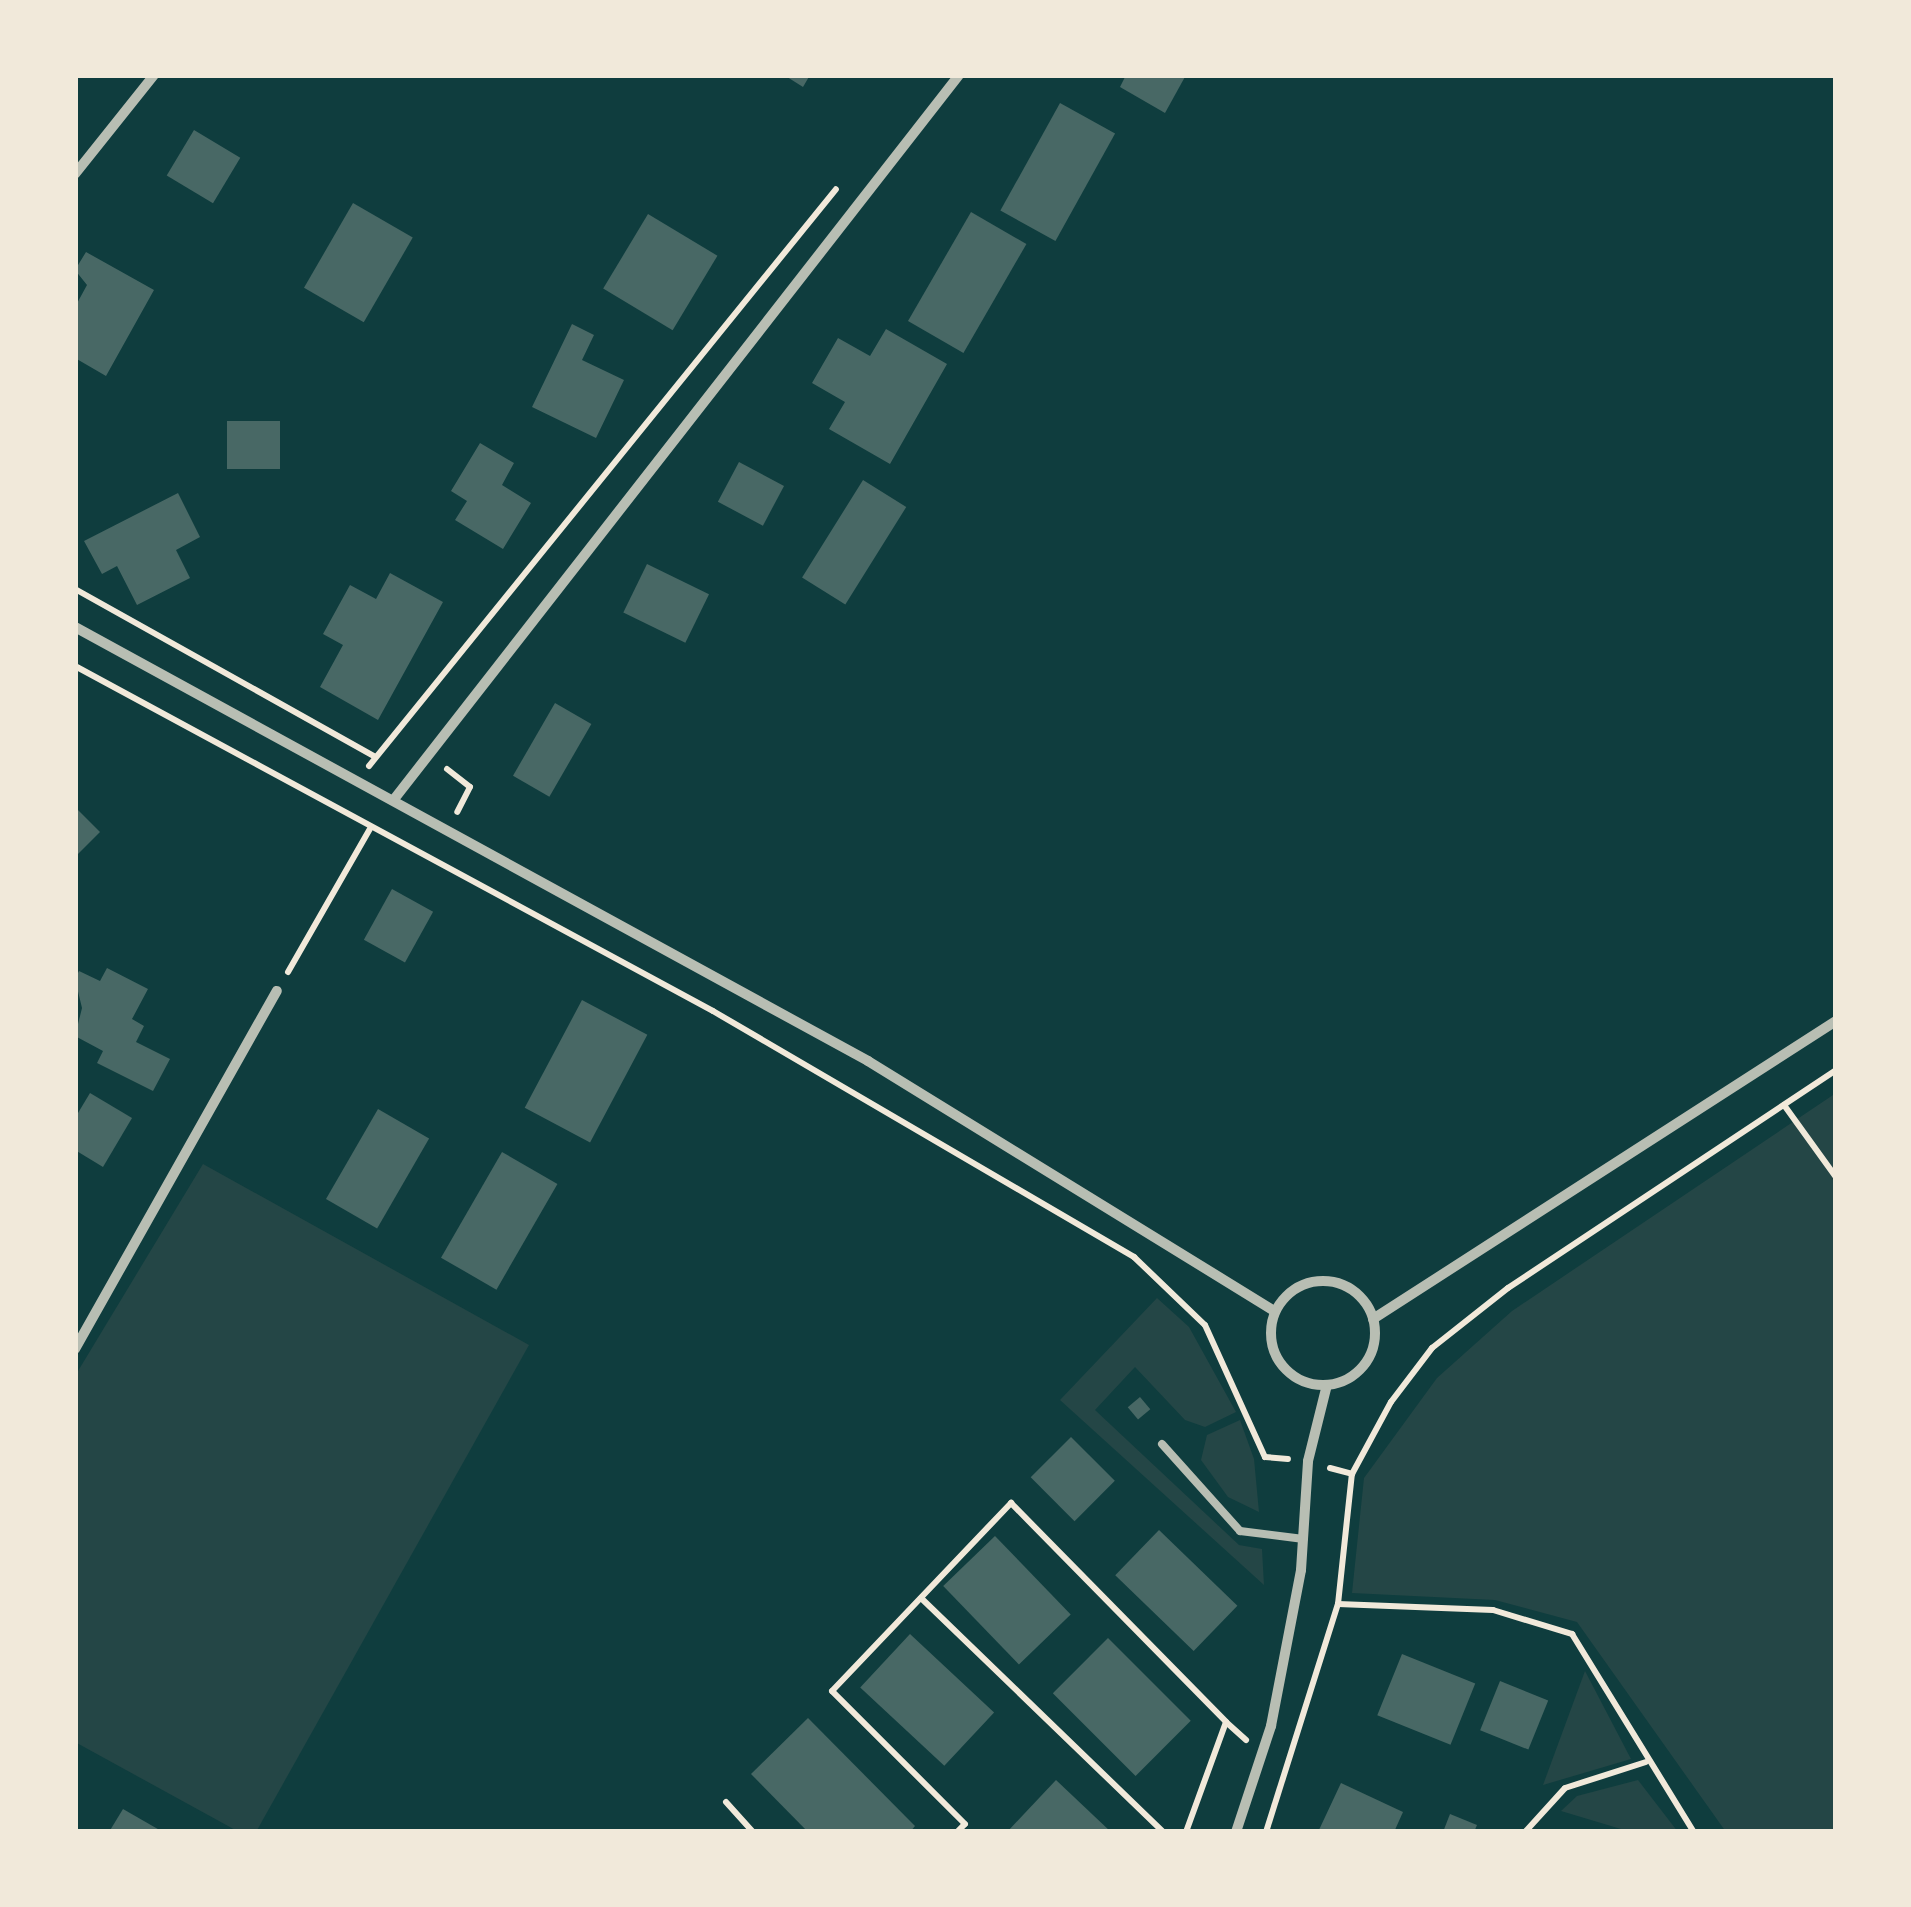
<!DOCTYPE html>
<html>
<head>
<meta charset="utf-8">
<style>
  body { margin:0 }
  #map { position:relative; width:1911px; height:1907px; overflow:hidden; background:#0f3d3e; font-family:"Varela Round",sans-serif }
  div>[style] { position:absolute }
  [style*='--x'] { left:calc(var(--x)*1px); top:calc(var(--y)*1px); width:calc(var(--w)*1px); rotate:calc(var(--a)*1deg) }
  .green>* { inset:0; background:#244646 }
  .building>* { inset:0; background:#486865; transform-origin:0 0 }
  .path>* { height:6px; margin:-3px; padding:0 3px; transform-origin:3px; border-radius:3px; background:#f1e9da }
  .service>* { height:8px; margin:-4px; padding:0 4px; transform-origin:4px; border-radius:4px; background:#b8beb3 }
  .minor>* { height:10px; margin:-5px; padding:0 5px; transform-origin:5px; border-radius:5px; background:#b8beb3 }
  .minor>.ring { margin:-5px; padding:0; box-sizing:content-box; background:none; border:10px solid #b8beb3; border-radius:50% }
  span { translate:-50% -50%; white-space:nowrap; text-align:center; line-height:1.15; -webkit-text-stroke:9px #f1e9da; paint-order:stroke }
  .frame { position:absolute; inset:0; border:78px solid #f1e9da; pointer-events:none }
</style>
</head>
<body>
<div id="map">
  <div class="green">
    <div style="clip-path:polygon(1836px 1093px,1836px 1832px,1726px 1832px,1577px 1622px,1495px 1600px,1352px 1593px,1364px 1478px,1437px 1378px,1512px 1311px)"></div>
    <div style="clip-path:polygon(203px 1164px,529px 1345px,256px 1832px,239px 1832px,75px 1742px,75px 1376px)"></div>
    <div style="clip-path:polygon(1157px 1298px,1189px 1327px,1236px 1412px,1205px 1427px,1185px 1420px,1135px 1367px,1095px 1410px,1239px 1545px,1262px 1549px,1264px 1585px,1060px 1400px)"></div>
    <div style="clip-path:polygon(1240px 1420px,1254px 1459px,1259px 1512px,1228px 1497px,1201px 1460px,1207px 1435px)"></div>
    <div style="clip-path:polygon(1585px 1671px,1631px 1759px,1543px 1785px)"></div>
    <div style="clip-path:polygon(1638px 1780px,1678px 1832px,1631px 1832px,1561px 1811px,1577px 1796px)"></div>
  </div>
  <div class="building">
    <div style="clip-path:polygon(784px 75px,810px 75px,803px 87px)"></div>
    <div style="clip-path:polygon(1126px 75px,1186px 75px,1165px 113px,1120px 87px)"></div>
    <div style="left:1060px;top:103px;width:63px;height:123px;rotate:29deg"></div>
    <div style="left:194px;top:130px;width:54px;height:53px;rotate:31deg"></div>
    <div style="left:353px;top:203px;width:69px;height:98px;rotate:30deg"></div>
    <div style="left:971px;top:212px;width:64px;height:126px;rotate:30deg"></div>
    <div style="left:648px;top:214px;width:81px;height:87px;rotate:31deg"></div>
    <div style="clip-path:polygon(86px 252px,154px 290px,106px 376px,75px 358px,75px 307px,87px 285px,75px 270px)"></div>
    <div style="clip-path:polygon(572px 324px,594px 335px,582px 360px,624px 380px,596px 438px,532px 407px)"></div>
    <div style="clip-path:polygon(886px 329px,947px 364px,890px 464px,829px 429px,845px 402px,812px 383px,838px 338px,870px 356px)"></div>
    <div style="left:280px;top:421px;width:48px;height:53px;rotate:90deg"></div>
    <div style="clip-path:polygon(480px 443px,514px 463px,502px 485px,531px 503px,503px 549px,455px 520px,467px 501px,451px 491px)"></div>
    <div style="left:739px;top:462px;width:51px;height:45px;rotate:28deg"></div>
    <div style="left:863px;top:480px;width:51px;height:115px;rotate:32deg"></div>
    <div style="clip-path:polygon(178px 493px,200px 537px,176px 550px,190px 578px,137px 605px,117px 566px,102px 574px,84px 541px)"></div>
    <div style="left:647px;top:564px;width:69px;height:54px;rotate:26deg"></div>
    <div style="clip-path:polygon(390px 573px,443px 602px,378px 720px,320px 687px,343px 645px,323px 634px,350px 585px,376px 599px)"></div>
    <div style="left:555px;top:703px;width:42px;height:84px;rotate:30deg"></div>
    <div style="clip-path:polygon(75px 807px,100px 832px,75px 857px)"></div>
    <div style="left:392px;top:889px;width:47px;height:58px;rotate:29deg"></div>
    <div style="clip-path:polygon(107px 968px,148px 989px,132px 1019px,144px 1026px,136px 1042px,170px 1059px,153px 1091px,97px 1063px,103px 1051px,75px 1036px,82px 1008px,75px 979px,79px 971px,100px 981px)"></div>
    <div style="left:582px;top:1000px;width:74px;height:122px;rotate:28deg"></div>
    <div style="clip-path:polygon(90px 1093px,132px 1118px,103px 1167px,75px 1150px,75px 1118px)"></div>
    <div style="left:378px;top:1109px;width:59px;height:104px;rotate:30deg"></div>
    <div style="left:502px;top:1152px;width:64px;height:122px;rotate:30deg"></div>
    <div style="left:1140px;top:1397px;width:16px;height:16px;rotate:50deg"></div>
    <div style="left:1071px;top:1437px;width:62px;height:57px;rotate:45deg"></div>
    <div style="left:1159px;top:1530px;width:109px;height:63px;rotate:44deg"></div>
    <div style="left:995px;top:1536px;width:109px;height:72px;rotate:46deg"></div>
    <div style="left:910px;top:1634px;width:115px;height:73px;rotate:43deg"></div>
    <div style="left:1108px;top:1638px;width:117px;height:78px;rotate:45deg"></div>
    <div style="left:1402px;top:1654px;width:79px;height:66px;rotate:22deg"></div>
    <div style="left:1500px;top:1681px;width:52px;height:53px;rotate:22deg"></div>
    <div style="clip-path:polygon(808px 1718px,915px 1826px,910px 1832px,808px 1832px,751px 1774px)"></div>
    <div style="clip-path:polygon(1056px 1780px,1111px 1832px,1007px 1832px)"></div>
    <div style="clip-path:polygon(1341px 1783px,1403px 1812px,1394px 1832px,1318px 1832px)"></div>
    <div style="clip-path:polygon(123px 1809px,163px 1832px,109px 1832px)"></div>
    <div style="clip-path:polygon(1450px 1814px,1477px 1825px,1474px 1832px,1443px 1832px)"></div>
  </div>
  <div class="path">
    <div style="--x:75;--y:589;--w:344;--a:29.2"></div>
    <div style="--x:75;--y:666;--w:725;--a:28.4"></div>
    <div style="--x:713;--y:1011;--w:488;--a:30.3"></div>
    <div style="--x:1134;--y:1257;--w:98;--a:43.8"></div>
    <div style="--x:1205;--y:1325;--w:145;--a:65.6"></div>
    <div style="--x:1265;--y:1457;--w:23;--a:5"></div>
    <div style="--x:369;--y:766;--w:742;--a:-51.01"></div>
    <div style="--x:447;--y:769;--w:29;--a:38"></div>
    <div style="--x:470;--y:787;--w:28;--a:117"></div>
    <div style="--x:288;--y:972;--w:167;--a:-60.2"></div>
    <div style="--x:1784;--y:1105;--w:89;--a:54.2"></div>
    <div style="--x:1330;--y:1468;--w:23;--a:15"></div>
    <div style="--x:921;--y:1598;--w:337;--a:44"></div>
    <div style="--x:1338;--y:1604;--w:155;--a:2.2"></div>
    <div style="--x:1493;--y:1610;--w:83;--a:16.9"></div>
    <div style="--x:1572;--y:1634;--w:233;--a:58.4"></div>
    <div style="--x:1226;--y:1722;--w:27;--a:42"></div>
    <div style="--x:726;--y:1802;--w:40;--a:48"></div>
    <div style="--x:957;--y:1832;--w:11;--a:-45"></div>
    <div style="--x:965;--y:1824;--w:188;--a:-135"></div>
    <div style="--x:832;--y:1691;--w:260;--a:-46.4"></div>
    <div style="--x:1011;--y:1503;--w:307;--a:45.5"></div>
    <div style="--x:1226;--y:1722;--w:117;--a:110"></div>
    <div style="--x:1266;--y:1832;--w:239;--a:-72.5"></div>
    <div style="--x:1338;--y:1604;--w:131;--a:-83.9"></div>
    <div style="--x:1352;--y:1474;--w:82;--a:-61.6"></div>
    <div style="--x:1391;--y:1402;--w:68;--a:-52.8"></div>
    <div style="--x:1432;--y:1348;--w:97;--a:-38.3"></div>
    <div style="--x:1508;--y:1288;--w:394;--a:-33.6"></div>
    <div style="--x:1525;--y:1832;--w:59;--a:-47.7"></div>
    <div style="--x:1565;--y:1788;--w:85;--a:-17.8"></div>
  </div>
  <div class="service">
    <div style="--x:1162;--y:1444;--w:117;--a:48.1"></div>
    <div style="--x:1240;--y:1531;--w:64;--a:7.2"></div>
  </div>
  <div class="minor">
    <div style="--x:75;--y:174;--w:127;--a:-51.4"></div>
    <div style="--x:75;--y:627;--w:904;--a:28.69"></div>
    <div style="--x:868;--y:1061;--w:478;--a:31.6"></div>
    <div style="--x:395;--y:798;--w:917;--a:-52.04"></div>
    <div class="ring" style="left:1271px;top:1281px;width:94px;height:94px"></div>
    <div style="--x:1373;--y:1319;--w:551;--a:-32.77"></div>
    <div style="--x:75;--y:1349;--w:411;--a:-60.6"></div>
    <div style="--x:1236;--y:1832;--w:112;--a:-71.7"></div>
    <div style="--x:1271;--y:1726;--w:159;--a:-79.1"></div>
    <div style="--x:1301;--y:1570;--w:109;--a:-86.3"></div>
    <div style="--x:1308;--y:1461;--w:78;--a:-76"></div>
  </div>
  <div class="frame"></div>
</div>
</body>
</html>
